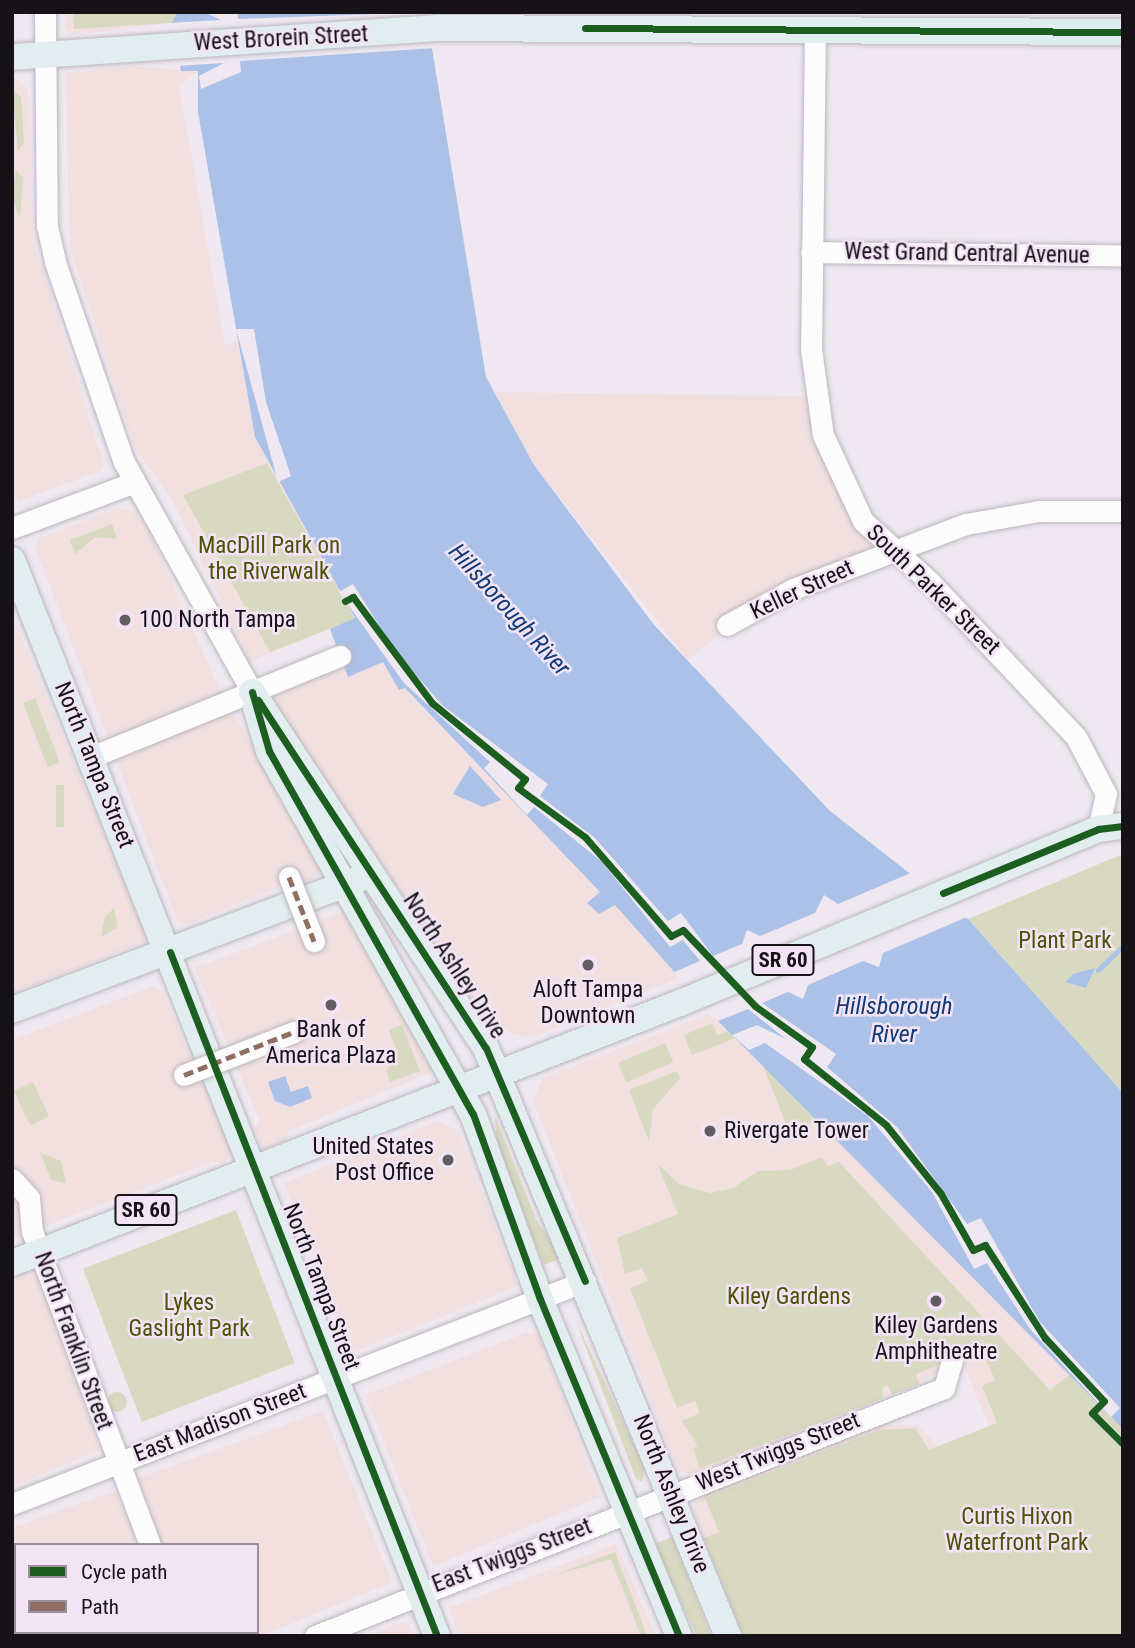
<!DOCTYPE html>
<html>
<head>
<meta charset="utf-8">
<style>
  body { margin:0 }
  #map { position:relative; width:1135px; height:1648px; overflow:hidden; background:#efe8f1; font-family:"Roboto Condensed",sans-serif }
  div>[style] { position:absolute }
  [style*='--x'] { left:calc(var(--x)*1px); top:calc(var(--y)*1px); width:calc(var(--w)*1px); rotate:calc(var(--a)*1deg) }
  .commercial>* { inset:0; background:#f1e0df }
  .green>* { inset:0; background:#d8d9c1; transform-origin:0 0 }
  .round { border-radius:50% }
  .water>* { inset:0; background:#abc1e8 }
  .pier>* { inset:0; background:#efe8f1 }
  .stream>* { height:5px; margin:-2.5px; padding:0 2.5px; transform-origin:2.5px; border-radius:2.5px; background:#abc1e8 }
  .roads { filter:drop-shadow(0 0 2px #bbb6bd) drop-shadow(0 0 2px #bbb6bd) }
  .minor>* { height:21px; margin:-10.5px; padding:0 10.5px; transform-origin:10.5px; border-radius:10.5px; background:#fdfcfd }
  .major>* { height:26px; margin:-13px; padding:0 13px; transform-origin:13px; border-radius:13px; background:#e1edef }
  .bridges { filter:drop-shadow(0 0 2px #bbb6bd) drop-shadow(0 0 2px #bbb6bd) }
  .minor-bridge>* { height:21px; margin:-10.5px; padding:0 10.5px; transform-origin:10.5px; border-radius:10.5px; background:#fdfcfd }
  .quiet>* { height:5px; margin-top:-2.5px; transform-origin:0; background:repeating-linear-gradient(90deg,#8d6e63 0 10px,transparent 0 15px) }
  .cycleway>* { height:7px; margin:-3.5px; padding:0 3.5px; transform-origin:3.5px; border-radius:3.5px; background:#1b5e20 }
  .dots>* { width:19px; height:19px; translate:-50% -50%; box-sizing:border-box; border:4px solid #f2e4f5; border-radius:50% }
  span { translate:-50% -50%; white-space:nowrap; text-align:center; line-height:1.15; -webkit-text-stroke:5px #f2e4f5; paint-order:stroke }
  .shield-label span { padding:2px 5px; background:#f2e4f5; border:2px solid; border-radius:5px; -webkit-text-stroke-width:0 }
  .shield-label { font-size:21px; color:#161217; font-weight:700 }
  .street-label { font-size:23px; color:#161217 }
  .park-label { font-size:23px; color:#4b5105 }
  .poi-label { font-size:23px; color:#161217 }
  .left { translate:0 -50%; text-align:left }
  .right { translate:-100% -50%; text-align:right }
  .water-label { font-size:24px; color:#103a77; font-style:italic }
  .frame { position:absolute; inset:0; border:14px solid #161217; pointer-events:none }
  .legend { position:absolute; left:14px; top:1543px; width:245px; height:91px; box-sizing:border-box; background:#f2e4f5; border:2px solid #9a909c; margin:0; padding:9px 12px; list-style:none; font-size:21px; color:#161217 }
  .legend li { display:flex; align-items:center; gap:14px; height:35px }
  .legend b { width:35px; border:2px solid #9a909c }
</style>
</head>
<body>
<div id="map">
  <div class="commercial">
    <div style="clip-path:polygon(65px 12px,178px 12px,171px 23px,73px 35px,65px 28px)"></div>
    <div style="clip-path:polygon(131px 66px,198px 71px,179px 85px,225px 345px,238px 341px,255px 437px,355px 619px,250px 661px,173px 501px,135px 448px,70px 248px,65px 73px)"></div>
    <div style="clip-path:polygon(13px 76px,29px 91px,33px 239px,104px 464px,100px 471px,19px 501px,12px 488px)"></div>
    <div style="clip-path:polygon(495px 392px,805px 396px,824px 443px,883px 547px,739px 618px,688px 660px,534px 465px)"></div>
    <div style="clip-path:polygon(117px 508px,135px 511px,146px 524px,219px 688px,321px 869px,308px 883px,297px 880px,186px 925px,177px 920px,35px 547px,40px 538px)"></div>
    <div style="clip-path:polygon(12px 614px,148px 940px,12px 994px)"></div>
    <div style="clip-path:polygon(383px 662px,399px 689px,404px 687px,600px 892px,587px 903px,615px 904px,680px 978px,531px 1038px,489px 1026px,275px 703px,281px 690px,344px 666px,348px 677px)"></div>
    <div style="clip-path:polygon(347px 911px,434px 1071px,289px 1131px,286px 1143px,264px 1153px,255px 1130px,259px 1119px,195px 968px)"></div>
    <div style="clip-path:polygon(154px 986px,162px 991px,232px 1150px,224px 1164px,212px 1162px,12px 1239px,12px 1040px)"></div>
    <div style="clip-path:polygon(711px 1013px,1123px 1429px,1123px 1636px,743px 1636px,694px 1510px,700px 1493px,862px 1426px,917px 1425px,938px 1446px,989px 1426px,960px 1357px,919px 1384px,697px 1473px,679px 1472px,533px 1101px,543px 1078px)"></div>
    <div style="clip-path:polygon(438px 1121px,458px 1130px,518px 1286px,352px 1353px,284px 1183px)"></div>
    <div style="clip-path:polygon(37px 1271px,100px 1450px,12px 1487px,12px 1286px,17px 1276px)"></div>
    <div style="clip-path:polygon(528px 1332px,539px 1335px,600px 1497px,433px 1566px,365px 1395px)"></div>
    <div style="clip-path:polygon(323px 1411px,392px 1582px,261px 1636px,209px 1636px,257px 1632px,257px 1545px,159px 1545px,137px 1479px)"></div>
    <div style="clip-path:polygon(115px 1491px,138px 1545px,16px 1545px,16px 1632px,189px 1636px,12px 1636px,12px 1528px)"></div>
    <div style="clip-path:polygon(616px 1544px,656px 1636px,459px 1636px,449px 1608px)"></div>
    <div style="clip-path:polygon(407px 1620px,414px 1636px,365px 1636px,405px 1621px)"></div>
  </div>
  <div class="green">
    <div style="clip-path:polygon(73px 12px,178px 12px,171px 23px,74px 29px)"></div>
    <div style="clip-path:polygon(12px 91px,21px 97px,24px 142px,18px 151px)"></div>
    <div style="clip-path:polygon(16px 170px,23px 178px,20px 217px,12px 197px)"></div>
    <div style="clip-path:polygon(267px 463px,355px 619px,270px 652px,183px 495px)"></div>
    <div style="clip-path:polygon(112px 524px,117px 539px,95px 537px,75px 554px,70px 540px)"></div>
    <div style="left:35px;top:698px;width:69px;height:13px;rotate:69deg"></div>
    <div style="left:56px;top:785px;width:8px;height:42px"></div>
    <div style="clip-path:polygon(1123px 854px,1123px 1093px,968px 919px)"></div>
    <div style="clip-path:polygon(114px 908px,118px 927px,101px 937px,105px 917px)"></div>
    <div style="clip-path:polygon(712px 1023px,717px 1035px,728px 1031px,736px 1038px,692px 1055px,684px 1035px)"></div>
    <div style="clip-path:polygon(402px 1025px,420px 1071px,390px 1082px,386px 1071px,398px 1055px,389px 1030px)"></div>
    <div style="left:665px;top:1043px;width:21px;height:51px;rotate:67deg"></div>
    <div style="clip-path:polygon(762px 1063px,819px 1120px,789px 1132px)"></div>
    <div style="clip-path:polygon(677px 1071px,680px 1078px,653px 1109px,649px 1141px,629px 1090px)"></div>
    <div style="left:33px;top:1082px;width:38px;height:21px;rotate:65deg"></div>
    <div style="clip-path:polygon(495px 1116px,536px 1219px,562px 1258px,544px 1265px,497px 1147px)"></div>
    <div style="clip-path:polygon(40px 1152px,61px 1161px,66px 1183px,51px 1180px)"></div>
    <div style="clip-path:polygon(822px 1157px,828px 1166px,839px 1162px,1050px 1390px,1069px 1375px,1123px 1429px,1123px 1636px,743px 1636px,704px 1538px,719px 1532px,705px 1498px,879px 1430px,915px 1428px,929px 1450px,997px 1423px,982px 1386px,995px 1380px,981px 1348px,916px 1374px,919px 1384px,892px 1395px,888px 1385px,883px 1387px,882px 1399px,700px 1468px,693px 1449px,698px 1446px,682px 1421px,700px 1413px,695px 1401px,677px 1408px,630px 1288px,648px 1281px,642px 1268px,625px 1274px,617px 1238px,678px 1214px,657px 1163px,679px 1184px,710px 1193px,733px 1188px,758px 1171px,790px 1170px)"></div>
    <div style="left:236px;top:1210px;width:164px;height:164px;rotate:69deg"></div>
    <div style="clip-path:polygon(575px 1319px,645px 1468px,642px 1482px,636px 1479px)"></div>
    <div class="round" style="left:107px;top:1392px;width:20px;height:20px"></div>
    <div style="left:882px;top:1425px;width:191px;height:20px;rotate:158deg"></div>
    <div style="clip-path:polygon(672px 1537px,711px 1636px,697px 1636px,654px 1544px)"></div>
    <div style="clip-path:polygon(615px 1552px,647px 1636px,641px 1636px,611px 1559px,552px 1576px)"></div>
  </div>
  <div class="water">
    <div style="clip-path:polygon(178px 12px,426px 12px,486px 377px,534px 465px,654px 625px,830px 811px,968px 919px,1123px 1093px,1123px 1429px,718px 1021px,615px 905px,599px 914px,587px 903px,600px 892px,405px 688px,399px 690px,383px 662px,348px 677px,330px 629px,355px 618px,255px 437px,198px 112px,198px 71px,181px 71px,171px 23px)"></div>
    <div style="clip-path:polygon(470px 766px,501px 800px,483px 807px,453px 794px)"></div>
    <div style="clip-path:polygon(1095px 968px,1086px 988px,1065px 982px,1073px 974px)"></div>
    <div style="clip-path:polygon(285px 1076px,291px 1092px,308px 1086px,312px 1098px,290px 1107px,275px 1101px,268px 1082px)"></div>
  </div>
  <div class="pier">
    <div style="clip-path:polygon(204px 12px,237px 12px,238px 19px,429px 12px,435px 48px,240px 61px,241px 72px,201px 89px,199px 76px,224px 63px,176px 66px,167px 23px,221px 20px)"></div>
    <div style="clip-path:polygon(236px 329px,254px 329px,266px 402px,291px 476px,278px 482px)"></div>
    <div style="clip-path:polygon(353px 584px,395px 651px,442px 705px,548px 784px,540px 796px,595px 838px,668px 921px,681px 913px,713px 956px,742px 944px,747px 930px,760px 936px,815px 913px,824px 895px,838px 904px,913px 872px,967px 917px,883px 953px,879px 967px,863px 961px,808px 985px,803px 999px,788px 992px,762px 1003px,836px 1054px,827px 1067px,897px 1127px,967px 1224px,981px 1218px,1040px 1322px,1120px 1408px,1111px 1417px,1030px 1329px,987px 1263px,974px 1269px,932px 1192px,868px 1116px,765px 1043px,749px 1050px,732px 1035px,757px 1025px,786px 1039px,748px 1009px,718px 1021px,708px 1014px,674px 972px,700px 961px,683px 940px,670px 947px,602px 862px,534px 807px,527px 815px,484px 768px,490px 762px,404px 683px,339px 592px)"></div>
  </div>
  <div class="stream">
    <div style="--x:1098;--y:970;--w:35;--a:-44"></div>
  </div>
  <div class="roads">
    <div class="minor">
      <div style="--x:45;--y:12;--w:214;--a:89.5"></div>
      <div style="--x:47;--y:226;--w:37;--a:77"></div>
      <div style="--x:55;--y:262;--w:212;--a:71"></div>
      <div style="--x:124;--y:462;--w:263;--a:60.9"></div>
      <div style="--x:815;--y:29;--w:320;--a:90.7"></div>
      <div style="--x:811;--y:349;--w:87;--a:82.1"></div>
      <div style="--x:823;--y:435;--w:95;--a:65.1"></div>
      <div style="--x:863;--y:521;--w:89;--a:42.3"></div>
      <div style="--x:929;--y:581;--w:214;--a:46.7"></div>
      <div style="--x:1076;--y:737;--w:64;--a:62.2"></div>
      <div style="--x:1106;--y:794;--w:36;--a:103"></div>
      <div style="--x:811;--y:252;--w:312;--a:0.6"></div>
      <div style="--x:12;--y:528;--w:131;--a:-20.5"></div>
      <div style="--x:727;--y:625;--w:75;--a:-28.6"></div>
      <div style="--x:793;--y:589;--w:185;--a:-20.6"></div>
      <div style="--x:966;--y:524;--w:74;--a:-10.1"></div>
      <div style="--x:1039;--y:511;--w:84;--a:0"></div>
      <div style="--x:91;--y:757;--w:269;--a:-22.1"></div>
      <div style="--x:12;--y:1179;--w:25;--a:48"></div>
      <div style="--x:29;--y:1198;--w:33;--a:85"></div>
      <div style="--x:32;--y:1231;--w:335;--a:69.4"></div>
      <div style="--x:12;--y:1504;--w:615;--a:-21.26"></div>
      <div style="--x:198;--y:1632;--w:4;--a:63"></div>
      <div style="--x:315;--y:1636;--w:676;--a:-21.52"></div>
      <div style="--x:944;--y:1388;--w:29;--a:-74"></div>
    </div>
    <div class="major">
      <div style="--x:12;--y:57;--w:428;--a:-3.9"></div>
      <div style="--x:439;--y:28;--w:684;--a:0.34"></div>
      <div style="--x:12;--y:560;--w:1157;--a:68.45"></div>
      <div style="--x:252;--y:692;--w:426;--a:56.7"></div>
      <div style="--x:486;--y:1048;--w:636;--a:67.63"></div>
      <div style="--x:256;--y:707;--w:46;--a:73.5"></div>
      <div style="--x:269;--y:751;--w:416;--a:60.7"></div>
      <div style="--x:473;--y:1114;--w:197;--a:70.1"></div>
      <div style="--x:540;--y:1299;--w:365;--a:67.6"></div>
      <div style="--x:12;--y:1010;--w:373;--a:-20.7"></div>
      <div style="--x:12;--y:1263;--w:717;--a:-21.27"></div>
      <div style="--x:680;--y:1003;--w:453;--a:-22.6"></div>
      <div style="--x:1098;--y:829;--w:25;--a:-7"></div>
    </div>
  </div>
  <div class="bridges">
    <div class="minor-bridge">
      <div style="--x:289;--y:877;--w:69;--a:68.7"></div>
      <div style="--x:184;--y:1075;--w:118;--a:-21.4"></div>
    </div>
  </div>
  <div class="quiet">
    <div style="--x:289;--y:877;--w:69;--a:68.7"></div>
    <div style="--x:184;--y:1075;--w:118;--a:-21.4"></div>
  </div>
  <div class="cycleway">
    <div style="--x:585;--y:28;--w:538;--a:0.43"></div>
    <div style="--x:345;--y:601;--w:9;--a:-27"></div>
    <div style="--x:353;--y:597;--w:132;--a:53.3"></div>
    <div style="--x:432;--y:703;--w:120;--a:39.3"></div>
    <div style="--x:525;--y:779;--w:11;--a:128"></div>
    <div style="--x:518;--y:788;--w:83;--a:36.2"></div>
    <div style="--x:585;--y:837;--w:131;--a:49"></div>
    <div style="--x:671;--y:936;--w:13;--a:-27"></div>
    <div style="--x:683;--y:930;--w:105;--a:46.5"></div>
    <div style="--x:755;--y:1006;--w:70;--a:35.7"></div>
    <div style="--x:812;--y:1047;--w:14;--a:124"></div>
    <div style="--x:804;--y:1059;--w:105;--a:38.8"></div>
    <div style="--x:886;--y:1125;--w:88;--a:51.4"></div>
    <div style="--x:941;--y:1194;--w:64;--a:60.3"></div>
    <div style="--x:973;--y:1250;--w:13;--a:-23"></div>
    <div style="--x:985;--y:1245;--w:111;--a:57.2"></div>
    <div style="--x:1045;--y:1338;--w:86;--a:46.9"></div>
    <div style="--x:1104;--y:1401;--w:17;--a:135"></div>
    <div style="--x:1092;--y:1413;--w:44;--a:45"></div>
    <div style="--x:252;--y:692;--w:61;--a:73.9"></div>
    <div style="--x:269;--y:751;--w:416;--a:60.7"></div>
    <div style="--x:473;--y:1114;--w:197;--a:70.1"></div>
    <div style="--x:540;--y:1299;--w:365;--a:67.6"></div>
    <div style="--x:258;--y:700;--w:416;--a:56.8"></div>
    <div style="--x:486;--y:1048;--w:253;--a:67"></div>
    <div style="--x:943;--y:893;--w:168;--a:-22.4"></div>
    <div style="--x:1098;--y:829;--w:25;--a:-7"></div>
    <div style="--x:170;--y:952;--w:734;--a:68.68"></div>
  </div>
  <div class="dots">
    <div style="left:125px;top:620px;background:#625d63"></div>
    <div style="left:588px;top:965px;background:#625d63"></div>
    <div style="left:331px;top:1005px;background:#625d63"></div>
    <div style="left:710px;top:1131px;background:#625d63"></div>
    <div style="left:448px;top:1160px;background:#625d63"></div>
    <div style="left:936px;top:1301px;background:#625d63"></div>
  </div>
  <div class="shield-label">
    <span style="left:783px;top:960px">SR 60</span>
    <span style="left:146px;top:1210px">SR 60</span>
  </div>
  <div class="street-label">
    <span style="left:281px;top:39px;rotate:-3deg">West Brorein Street</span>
    <span style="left:967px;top:254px;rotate:1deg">West Grand Central Avenue</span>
    <span style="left:802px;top:590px;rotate:-25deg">Keller Street</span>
    <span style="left:933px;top:590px;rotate:44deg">South Parker Street</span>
    <span style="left:94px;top:765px;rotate:68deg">North Tampa Street</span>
    <span style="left:454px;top:966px;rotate:57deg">North Ashley Drive</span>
    <span style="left:321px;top:1287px;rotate:69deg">North Tampa Street</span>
    <span style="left:73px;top:1341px;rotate:70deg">North Franklin Street</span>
    <span style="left:220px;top:1423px;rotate:-21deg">East Madison Street</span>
    <span style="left:778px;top:1452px;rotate:-22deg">West Twiggs Street</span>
    <span style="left:671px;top:1494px;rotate:68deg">North Ashley Drive</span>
    <span style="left:512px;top:1556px;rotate:-21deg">East Twiggs Street</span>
  </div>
  <div class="park-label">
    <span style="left:269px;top:559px">MacDill Park on<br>the Riverwalk</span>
    <span style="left:1065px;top:941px">Plant Park</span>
    <span style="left:789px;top:1297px">Kiley Gardens</span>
    <span style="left:189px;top:1316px">Lykes<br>Gaslight Park</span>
    <span style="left:1017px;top:1530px">Curtis Hixon<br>Waterfront Park</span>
  </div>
  <div class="poi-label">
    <span class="left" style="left:139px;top:620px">100 North Tampa</span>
    <span style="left:588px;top:1003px">Aloft Tampa<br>Downtown</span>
    <span style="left:331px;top:1043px">Bank of<br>America Plaza</span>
    <span class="left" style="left:724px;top:1131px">Rivergate Tower</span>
    <span class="right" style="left:434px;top:1160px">United States<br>Post Office</span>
    <span style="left:936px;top:1339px">Kiley Gardens<br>Amphitheatre</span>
  </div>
  <div class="water-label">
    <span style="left:509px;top:610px;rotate:48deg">Hillsborough River</span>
    <span style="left:894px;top:1021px">Hillsborough<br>River</span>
  </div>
  <div class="frame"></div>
  <ul class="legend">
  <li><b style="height:9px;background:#1b5e20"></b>Cycle path</li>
  <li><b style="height:9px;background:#8d6e63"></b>Path</li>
  </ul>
</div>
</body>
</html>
